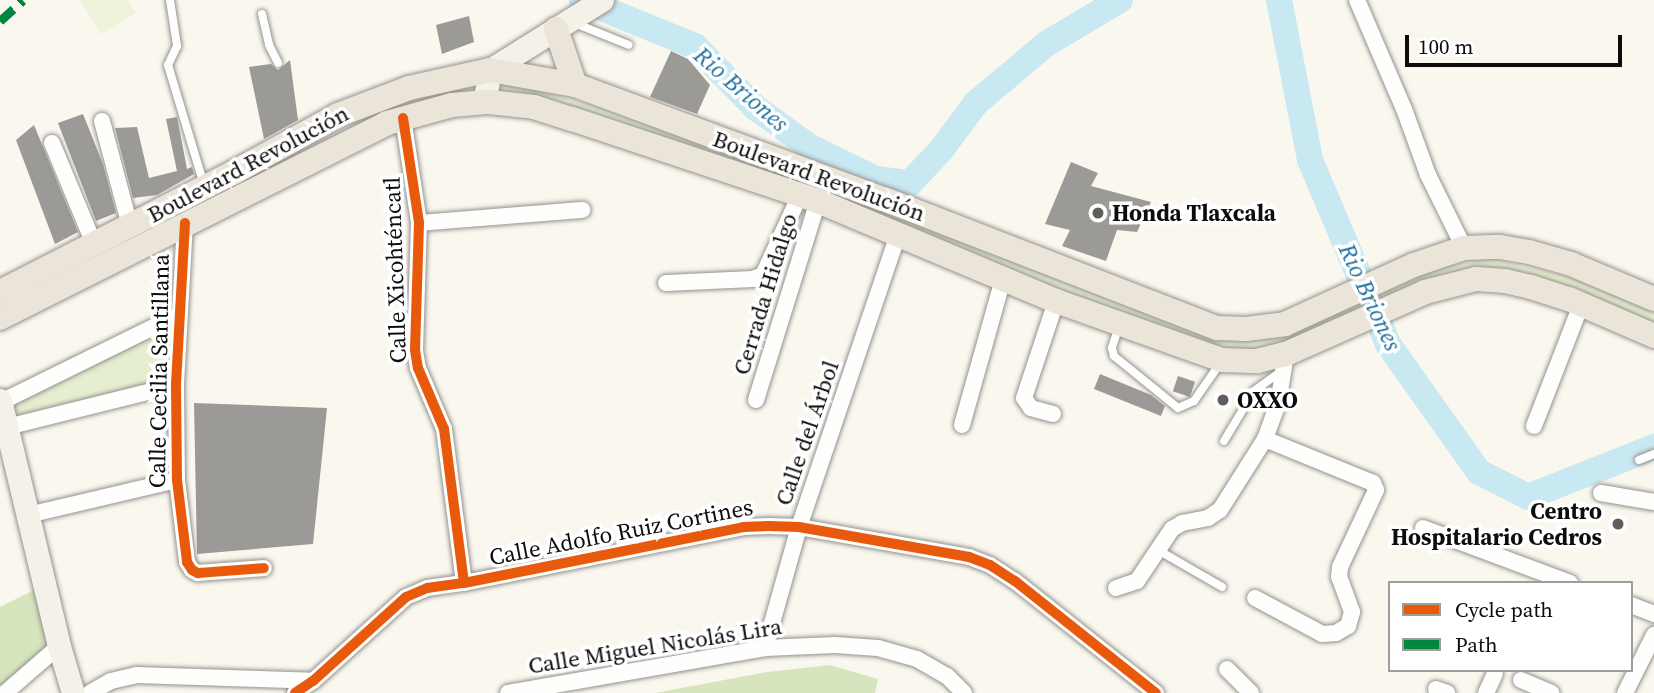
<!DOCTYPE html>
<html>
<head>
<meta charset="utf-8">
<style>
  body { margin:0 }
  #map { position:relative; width:1654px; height:693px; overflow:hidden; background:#faf7ef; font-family:"Source Serif 4",serif }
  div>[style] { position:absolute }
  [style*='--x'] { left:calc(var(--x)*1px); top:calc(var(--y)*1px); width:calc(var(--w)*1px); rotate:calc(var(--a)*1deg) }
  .green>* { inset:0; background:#e6eed0 }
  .forest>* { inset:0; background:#d7e5be }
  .pitch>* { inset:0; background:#eef3da }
  .river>* { height:26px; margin:-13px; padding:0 13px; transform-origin:13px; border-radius:13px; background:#c8e8f2 }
  .building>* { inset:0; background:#9c9a96; transform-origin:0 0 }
  .roads { filter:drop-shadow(0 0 2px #93928e) drop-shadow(0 0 2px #93928e) }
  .lane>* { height:8px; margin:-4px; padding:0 4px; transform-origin:4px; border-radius:4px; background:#fefefd }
  .street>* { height:16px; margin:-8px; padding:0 8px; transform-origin:8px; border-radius:8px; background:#fefefd }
  .secondary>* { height:23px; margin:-11.5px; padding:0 11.5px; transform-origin:11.5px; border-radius:11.5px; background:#f4f1e8 }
  .primary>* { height:24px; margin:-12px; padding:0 12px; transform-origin:12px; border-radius:12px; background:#ebe4d8 }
  .quiet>* { height:9px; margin-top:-4.5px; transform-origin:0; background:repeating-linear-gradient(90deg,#00873e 0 18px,transparent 0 27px) }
  .cycleway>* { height:10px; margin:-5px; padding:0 5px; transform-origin:5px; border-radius:5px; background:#e8590c }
  .dots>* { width:19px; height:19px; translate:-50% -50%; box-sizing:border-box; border:4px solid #fff; border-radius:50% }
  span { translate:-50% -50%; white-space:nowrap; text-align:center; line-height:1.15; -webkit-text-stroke:7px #fff; paint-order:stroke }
  .street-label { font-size:23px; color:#0c0c0c }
  .poi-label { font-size:23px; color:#0c0c0c; font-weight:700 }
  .left { translate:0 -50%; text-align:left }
  .right { translate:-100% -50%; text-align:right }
  .water-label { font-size:24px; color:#1a6e99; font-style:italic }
  .legend { position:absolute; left:1388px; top:581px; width:245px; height:91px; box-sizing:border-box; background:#fff; border:2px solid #9e9e9e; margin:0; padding:9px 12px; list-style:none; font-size:21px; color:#0c0c0c }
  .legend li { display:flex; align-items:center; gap:14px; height:35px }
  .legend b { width:35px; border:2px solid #9e9e9e }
  .scale { position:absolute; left:1405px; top:35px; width:217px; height:32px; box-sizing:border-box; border:4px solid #0c0c0c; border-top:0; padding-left:9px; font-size:21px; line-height:24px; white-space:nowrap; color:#0c0c0c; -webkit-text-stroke:5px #fff; paint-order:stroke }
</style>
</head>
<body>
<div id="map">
  <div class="green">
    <div style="clip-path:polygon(496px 79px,582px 102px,798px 174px,794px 190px,492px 98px)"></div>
    <div style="clip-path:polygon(833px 186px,1217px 336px,1438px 268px,1487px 258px,1572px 277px,1654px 311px,1654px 330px,1506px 277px,1321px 335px,1250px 352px,1215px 350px,827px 200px)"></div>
    <div style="clip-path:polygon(168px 328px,170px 378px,19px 421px,14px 402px)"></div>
  </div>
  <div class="forest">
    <div style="clip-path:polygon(34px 590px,49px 654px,0 693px,0 607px)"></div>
    <div style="clip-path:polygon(830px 665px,878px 679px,875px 693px,655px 693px,767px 672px)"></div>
  </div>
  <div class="pitch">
    <div style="clip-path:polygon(80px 0,128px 0,136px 13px,101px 34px)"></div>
  </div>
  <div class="river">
    <div style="--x:582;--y:0;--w:122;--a:22.2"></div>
    <div style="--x:695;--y:46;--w:87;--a:45.5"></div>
    <div style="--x:756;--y:108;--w:67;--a:35.8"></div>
    <div style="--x:810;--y:147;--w:73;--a:25.9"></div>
    <div style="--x:876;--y:179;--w:34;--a:7"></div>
    <div style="--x:910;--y:183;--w:45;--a:-46.8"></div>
    <div style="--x:941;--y:150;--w:59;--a:-53.3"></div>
    <div style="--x:976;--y:103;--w:92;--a:-40.1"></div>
    <div style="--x:1046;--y:44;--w:86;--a:-30.7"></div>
    <div style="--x:1279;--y:0;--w:163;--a:79"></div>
    <div style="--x:1310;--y:160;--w:200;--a:67"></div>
    <div style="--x:1388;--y:344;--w:157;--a:54.6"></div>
    <div style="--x:1479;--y:472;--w:55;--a:27"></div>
    <div style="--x:1528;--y:497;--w:136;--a:-21.6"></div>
  </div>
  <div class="building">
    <div style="clip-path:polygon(469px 16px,474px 42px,442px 54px,436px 25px)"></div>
    <div style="clip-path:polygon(671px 51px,688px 59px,710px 85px,697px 114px,650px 97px)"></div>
    <div style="clip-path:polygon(290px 60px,298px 120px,264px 139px,249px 67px,271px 64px,278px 70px)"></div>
    <div style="clip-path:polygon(83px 114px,103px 164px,116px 213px,96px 221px,58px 123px)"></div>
    <div style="clip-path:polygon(177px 117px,187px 169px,192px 167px,194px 174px,157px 195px,133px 198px,115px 128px,137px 127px,149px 178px,177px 171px,166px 119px)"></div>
    <div style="clip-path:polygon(34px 125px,78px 232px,55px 244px,16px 140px)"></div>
    <div style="clip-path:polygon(1071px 162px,1098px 173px,1091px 186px,1151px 202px,1137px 232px,1117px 230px,1106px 261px,1062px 246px,1070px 230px,1045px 224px)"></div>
    <div style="clip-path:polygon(1100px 374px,1151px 395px,1165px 406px,1161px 416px,1094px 389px)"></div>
    <div style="left:1178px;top:376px;width:18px;height:16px;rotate:19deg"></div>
    <div style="clip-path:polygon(194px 403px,327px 408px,313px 544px,197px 554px)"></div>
  </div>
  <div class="roads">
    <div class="lane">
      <div style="--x:170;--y:0;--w:47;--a:81.3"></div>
      <div style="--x:177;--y:46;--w:21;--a:115"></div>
      <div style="--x:168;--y:65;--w:125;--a:73.3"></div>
      <div style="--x:262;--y:14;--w:32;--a:77"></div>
      <div style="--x:269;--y:45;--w:20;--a:63"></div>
      <div style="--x:572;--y:22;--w:61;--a:22"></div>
      <div style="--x:1119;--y:326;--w:23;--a:108"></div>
      <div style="--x:1112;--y:348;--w:8;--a:76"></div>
      <div style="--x:1114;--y:356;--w:82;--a:39.1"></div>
      <div style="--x:1178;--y:408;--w:17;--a:-24"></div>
      <div style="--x:1194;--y:401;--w:47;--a:-55.3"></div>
      <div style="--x:1224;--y:441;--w:58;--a:-59"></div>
      <div style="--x:1254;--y:391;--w:34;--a:-36"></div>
      <div style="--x:1639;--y:460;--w:16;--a:-22"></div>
      <div style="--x:1158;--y:550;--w:74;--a:30"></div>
    </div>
    <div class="street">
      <div style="--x:1357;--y:0;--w:119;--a:66.7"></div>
      <div style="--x:1404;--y:109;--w:70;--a:70"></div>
      <div style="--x:1428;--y:175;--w:81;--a:63.7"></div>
      <div style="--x:403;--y:118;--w:106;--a:81.3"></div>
      <div style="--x:419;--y:223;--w:127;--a:91.8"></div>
      <div style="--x:415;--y:350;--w:18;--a:81"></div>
      <div style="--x:418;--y:368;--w:66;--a:66.9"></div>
      <div style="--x:444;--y:429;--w:155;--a:82.6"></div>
      <div style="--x:102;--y:121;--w:109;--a:75.1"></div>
      <div style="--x:52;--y:143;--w:109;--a:67.4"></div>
      <div style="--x:185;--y:223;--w:162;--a:93.2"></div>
      <div style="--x:176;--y:385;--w:95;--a:89.4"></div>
      <div style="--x:177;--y:480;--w:83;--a:83"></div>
      <div style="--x:187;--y:562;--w:9;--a:58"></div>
      <div style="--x:192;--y:570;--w:7;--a:27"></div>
      <div style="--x:198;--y:573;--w:66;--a:-4.3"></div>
      <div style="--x:419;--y:223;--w:164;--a:-4.6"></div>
      <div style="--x:666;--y:283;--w:87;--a:-2.6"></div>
      <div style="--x:753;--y:279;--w:11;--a:-22"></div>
      <div style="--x:763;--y:275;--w:88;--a:-65.2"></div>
      <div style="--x:756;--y:400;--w:208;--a:-72.7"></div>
      <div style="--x:1;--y:402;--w:199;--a:-26.2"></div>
      <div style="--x:1053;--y:414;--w:23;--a:-165"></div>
      <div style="--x:1031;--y:408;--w:12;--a:-125"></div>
      <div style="--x:1024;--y:398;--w:102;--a:-71.7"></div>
      <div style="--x:962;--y:425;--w:152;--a:-74.3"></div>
      <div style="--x:1534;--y:426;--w:130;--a:-68.8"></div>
      <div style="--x:7;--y:427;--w:174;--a:-14"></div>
      <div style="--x:1601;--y:493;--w:54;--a:9.6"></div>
      <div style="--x:28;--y:515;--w:153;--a:-13.2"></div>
      <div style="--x:1423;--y:528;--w:157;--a:20.5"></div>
      <div style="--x:1116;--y:588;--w:22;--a:-18"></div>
      <div style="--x:1137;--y:581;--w:63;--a:-56.1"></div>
      <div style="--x:1172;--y:529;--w:12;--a:-31"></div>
      <div style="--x:1182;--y:523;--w:26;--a:-11"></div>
      <div style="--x:1208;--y:518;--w:14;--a:-34"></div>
      <div style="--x:1220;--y:510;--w:84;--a:-57.6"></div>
      <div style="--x:1265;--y:439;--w:37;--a:-70"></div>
      <div style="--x:1278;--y:404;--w:51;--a:-80.9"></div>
      <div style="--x:1255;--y:598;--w:76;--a:28.2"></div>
      <div style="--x:1322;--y:634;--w:14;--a:-4"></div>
      <div style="--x:1336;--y:633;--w:14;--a:-30"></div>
      <div style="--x:1348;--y:626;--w:15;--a:-74"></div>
      <div style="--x:1352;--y:612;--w:37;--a:-110"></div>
      <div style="--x:1339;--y:577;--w:10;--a:-84"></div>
      <div style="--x:1340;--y:567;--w:85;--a:-64.9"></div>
      <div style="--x:1376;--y:490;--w:8;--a:-113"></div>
      <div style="--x:1373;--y:483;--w:117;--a:-157.8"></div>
      <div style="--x:1631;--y:605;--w:25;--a:21"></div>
      <div style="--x:765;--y:648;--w:126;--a:-74.3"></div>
      <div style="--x:799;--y:527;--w:308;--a:-71.3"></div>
      <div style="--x:1227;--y:669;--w:34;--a:45"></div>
      <div style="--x:1521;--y:680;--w:33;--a:23"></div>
      <div style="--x:1436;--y:689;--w:12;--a:20"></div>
      <div style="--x:5;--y:693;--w:72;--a:-41"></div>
      <div style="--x:90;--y:693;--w:24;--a:-30"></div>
      <div style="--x:111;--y:681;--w:26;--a:-13"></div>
      <div style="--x:136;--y:675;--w:177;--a:1.9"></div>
      <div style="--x:295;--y:693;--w:22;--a:-34"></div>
      <div style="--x:313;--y:681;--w:125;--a:-42.1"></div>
      <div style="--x:406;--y:597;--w:23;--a:-23"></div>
      <div style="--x:427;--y:588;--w:37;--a:-8"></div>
      <div style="--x:464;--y:583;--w:285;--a:-11.3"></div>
      <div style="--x:743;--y:527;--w:26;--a:-2"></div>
      <div style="--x:769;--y:526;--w:30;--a:2"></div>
      <div style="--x:799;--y:527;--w:173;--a:10"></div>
      <div style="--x:969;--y:557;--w:22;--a:21"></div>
      <div style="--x:990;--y:565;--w:30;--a:33"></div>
      <div style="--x:1015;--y:581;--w:180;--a:38.5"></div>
      <div style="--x:508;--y:693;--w:261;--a:-9.9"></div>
      <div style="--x:765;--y:648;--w:70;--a:-2.5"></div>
      <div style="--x:835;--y:645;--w:43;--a:4"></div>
      <div style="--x:878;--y:648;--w:41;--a:15.8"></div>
      <div style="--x:917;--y:659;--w:34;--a:30"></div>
      <div style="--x:947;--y:676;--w:24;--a:45"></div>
      <div style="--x:1486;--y:693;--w:21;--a:-65"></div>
      <div style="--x:1625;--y:693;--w:65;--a:-63.4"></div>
    </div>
    <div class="secondary">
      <div style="--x:484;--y:102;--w:33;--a:-79"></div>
      <div style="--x:490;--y:70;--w:132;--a:-32"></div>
      <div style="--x:0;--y:400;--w:253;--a:76.5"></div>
      <div style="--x:59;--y:646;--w:49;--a:73.4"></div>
    </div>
    <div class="primary">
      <div style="--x:556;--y:29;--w:59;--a:71.3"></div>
      <div style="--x:0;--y:292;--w:262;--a:-27.1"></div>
      <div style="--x:233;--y:173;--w:120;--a:-28.9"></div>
      <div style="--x:338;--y:115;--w:76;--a:-20.8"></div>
      <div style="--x:409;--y:88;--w:83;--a:-12.5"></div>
      <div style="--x:490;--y:70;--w:86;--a:10"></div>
      <div style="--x:575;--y:85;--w:329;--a:20.3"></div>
      <div style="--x:884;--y:199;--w:357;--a:21.2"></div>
      <div style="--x:1217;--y:328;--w:29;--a:2"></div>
      <div style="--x:1246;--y:329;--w:39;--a:-7"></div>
      <div style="--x:1285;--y:324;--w:142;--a:-24.6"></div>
      <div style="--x:1414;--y:265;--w:53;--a:-18.8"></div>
      <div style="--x:1464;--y:248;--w:36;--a:-2"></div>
      <div style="--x:1500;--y:247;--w:29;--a:10"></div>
      <div style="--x:1529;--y:252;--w:44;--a:15.9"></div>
      <div style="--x:1571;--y:264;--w:90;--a:22.9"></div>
      <div style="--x:0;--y:318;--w:433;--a:-26.7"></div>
      <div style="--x:387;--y:123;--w:67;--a:-15.5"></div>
      <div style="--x:452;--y:105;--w:37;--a:-5"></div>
      <div style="--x:489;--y:102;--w:45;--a:6.3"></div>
      <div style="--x:534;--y:107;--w:40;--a:18"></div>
      <div style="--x:572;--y:119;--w:259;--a:18.4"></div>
      <div style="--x:818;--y:201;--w:258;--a:22.8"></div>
      <div style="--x:1056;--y:301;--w:176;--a:19.6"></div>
      <div style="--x:1222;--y:360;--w:35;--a:2"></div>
      <div style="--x:1257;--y:361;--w:30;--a:-14"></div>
      <div style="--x:1286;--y:354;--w:152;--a:-24"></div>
      <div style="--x:1425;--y:292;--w:53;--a:-14.3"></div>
      <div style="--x:1476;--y:279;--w:29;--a:4"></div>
      <div style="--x:1505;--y:281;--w:27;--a:13"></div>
      <div style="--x:1531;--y:287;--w:40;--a:18"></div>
      <div style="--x:1569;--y:299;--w:93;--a:23.5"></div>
    </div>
  </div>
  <div class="quiet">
    <div style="--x:0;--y:21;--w:31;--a:-42"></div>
  </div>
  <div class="cycleway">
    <div style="--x:403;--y:118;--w:106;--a:81.3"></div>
    <div style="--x:419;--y:223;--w:127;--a:91.8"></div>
    <div style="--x:415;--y:350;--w:18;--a:81"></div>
    <div style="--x:418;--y:368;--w:66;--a:66.9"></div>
    <div style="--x:444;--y:429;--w:155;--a:82.6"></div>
    <div style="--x:185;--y:223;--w:162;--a:93.2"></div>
    <div style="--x:176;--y:385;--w:95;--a:89.4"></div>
    <div style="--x:177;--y:480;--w:83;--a:83"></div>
    <div style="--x:187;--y:562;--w:9;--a:58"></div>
    <div style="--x:192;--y:570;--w:7;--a:27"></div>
    <div style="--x:198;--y:573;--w:66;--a:-4.3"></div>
    <div style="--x:295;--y:693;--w:22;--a:-34"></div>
    <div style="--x:313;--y:681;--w:125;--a:-42.1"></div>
    <div style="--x:406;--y:597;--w:23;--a:-23"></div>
    <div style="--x:427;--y:588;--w:37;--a:-8"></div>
    <div style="--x:464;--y:583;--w:285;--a:-11.3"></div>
    <div style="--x:743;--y:527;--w:26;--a:-2"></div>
    <div style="--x:769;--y:526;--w:30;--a:2"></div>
    <div style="--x:799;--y:527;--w:173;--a:10"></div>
    <div style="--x:969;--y:557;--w:22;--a:21"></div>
    <div style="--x:990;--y:565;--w:30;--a:33"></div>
    <div style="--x:1015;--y:581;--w:180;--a:38.5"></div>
  </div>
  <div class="dots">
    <div style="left:1098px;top:213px;background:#5f5e5b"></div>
    <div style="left:1223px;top:400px;background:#5f5e5b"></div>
    <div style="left:1618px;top:524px;background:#5f5e5b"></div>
  </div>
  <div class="street-label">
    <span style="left:248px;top:164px;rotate:-28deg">Boulevard Revolución</span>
    <span style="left:819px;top:176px;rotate:20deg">Boulevard Revolución</span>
    <span style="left:395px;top:270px;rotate:-92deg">Calle Xicohténcatl</span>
    <span style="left:765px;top:294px;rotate:-73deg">Cerrada Hidalgo</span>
    <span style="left:159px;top:371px;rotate:-89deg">Calle Cecilia Santillana</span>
    <span style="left:807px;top:433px;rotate:-71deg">Calle del Árbol</span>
    <span style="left:621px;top:532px;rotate:-11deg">Calle Adolfo Ruiz Cortines</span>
    <span style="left:655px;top:646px;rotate:-9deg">Calle Miguel Nicolás Lira</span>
  </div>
  <div class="poi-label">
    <span class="left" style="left:1112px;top:213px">Honda Tlaxcala</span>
    <span class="left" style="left:1237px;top:400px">OXXO</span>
    <span class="right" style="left:1602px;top:524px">Centro<br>Hospitalario Cedros</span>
  </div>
  <div class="water-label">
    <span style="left:741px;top:89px;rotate:41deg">Rio Briones</span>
    <span style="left:1370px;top:297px;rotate:65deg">Rio Briones</span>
  </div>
  <ul class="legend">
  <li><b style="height:9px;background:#e8590c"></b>Cycle path</li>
  <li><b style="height:9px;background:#00873e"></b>Path</li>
  </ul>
  <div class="scale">100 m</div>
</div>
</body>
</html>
